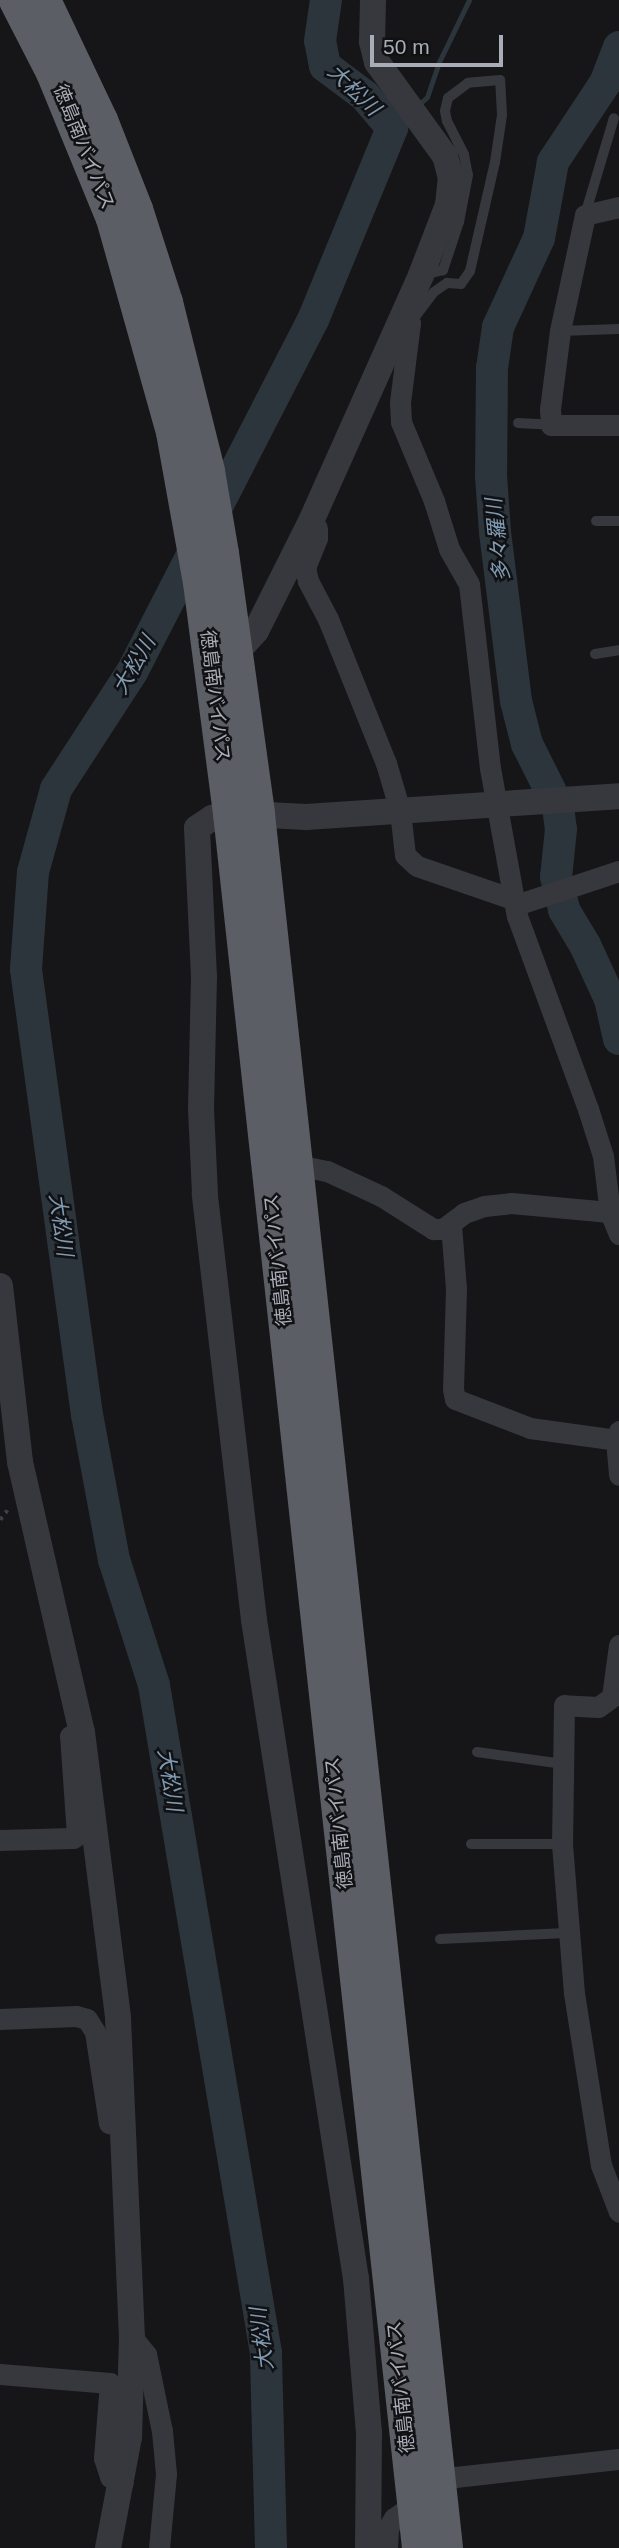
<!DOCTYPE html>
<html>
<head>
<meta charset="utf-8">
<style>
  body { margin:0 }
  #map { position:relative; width:619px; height:2548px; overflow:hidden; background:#161618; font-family:Arial,"Noto Sans JP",sans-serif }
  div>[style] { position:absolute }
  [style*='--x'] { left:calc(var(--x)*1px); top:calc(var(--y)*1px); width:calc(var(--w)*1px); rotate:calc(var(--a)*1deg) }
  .stream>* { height:5px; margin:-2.5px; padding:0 2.5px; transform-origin:2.5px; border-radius:2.5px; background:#2c353c }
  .river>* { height:32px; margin:-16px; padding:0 16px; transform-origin:16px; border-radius:16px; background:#2c353c }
  .path>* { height:3.5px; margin-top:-1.75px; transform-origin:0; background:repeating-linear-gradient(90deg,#3d3f44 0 3.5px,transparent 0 8.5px) }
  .service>* { height:10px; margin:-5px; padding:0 5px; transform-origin:5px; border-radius:5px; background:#37383d }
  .minor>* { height:21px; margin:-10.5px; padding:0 10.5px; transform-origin:10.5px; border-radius:10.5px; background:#37383d }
  .tertiary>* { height:26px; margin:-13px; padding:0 13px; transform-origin:13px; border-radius:13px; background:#37383d }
  .trunk>* { height:35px; margin:-17.5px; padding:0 17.5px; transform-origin:17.5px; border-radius:17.5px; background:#5b5e65 }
  span { translate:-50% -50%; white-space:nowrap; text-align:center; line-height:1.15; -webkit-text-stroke:5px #111113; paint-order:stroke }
  .street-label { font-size:19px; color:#a8adb8 }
  .water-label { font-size:21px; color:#7f9bb3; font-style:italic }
  .scale { position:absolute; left:370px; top:35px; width:133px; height:32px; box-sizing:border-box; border:4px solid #a8adb8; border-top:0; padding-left:9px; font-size:21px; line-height:24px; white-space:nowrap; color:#a8adb8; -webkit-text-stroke:5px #111113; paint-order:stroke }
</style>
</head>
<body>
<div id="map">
  <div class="stream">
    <div style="--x:417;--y:106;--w:13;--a:-42"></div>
    <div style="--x:427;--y:97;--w:39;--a:-71"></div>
    <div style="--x:440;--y:60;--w:67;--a:-64.2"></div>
    <div style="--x:392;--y:128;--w:20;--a:-41"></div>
  </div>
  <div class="river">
    <div style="--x:619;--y:47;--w:39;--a:111"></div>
    <div style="--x:605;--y:83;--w:95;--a:123.4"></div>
    <div style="--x:553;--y:162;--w:77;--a:100.4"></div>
    <div style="--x:539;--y:238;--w:98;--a:114.7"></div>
    <div style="--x:498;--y:327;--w:41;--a:98.3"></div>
    <div style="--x:492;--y:368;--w:108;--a:90.5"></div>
    <div style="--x:491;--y:476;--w:56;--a:85.9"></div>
    <div style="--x:495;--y:532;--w:170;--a:82.9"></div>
    <div style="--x:516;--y:701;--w:44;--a:75.7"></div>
    <div style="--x:527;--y:744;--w:69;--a:63.4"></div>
    <div style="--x:558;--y:806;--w:23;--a:83"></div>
    <div style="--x:561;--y:829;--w:48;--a:95.9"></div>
    <div style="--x:556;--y:877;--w:34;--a:76"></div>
    <div style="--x:564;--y:910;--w:41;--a:59"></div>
    <div style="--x:585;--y:945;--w:60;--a:65.2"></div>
    <div style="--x:610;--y:999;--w:41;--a:77.3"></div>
    <div style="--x:271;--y:2548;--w:195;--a:-91.5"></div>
    <div style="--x:266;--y:2353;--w:677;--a:-99.52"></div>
    <div style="--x:154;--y:1685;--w:131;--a:-107.7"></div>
    <div style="--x:114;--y:1560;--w:147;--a:-100.5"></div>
    <div style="--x:87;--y:1415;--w:450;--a:-97.8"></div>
    <div style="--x:26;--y:969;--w:97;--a:-85.9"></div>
    <div style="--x:33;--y:872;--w:86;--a:-74.5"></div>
    <div style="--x:56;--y:789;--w:140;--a:-57"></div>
    <div style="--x:132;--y:672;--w:396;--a:-62.8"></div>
    <div style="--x:313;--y:320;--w:208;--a:-67.6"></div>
    <div style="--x:392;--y:128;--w:42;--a:-130.2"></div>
    <div style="--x:365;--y:96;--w:50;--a:-143.1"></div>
    <div style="--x:325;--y:66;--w:25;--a:-101"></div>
    <div style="--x:320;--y:41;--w:41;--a:-81.7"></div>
  </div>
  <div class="path">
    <div style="--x:0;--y:1520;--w:15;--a:-53"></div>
  </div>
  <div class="service">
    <div style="--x:585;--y:215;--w:101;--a:-73.4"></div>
    <div style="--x:412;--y:321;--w:36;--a:-53"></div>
    <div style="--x:434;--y:292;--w:16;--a:-35"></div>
    <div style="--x:447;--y:283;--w:14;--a:4"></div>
    <div style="--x:461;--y:284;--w:16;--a:-55"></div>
    <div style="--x:470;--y:271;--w:112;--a:-77.1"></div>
    <div style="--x:495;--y:162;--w:48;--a:-81.5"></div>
    <div style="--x:502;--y:115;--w:35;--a:-93"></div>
    <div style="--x:500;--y:80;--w:32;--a:175"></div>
    <div style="--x:468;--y:83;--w:25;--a:143"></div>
    <div style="--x:448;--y:98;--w:13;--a:103"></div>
    <div style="--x:445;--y:111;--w:10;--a:79"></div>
    <div style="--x:447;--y:121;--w:38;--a:63"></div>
    <div style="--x:464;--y:155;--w:20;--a:79"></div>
    <div style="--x:468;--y:175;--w:48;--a:100.8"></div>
    <div style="--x:459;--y:222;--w:51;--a:108.4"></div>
    <div style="--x:443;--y:270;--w:20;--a:165"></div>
    <div style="--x:560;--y:331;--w:59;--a:-1.9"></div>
    <div style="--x:518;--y:423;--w:33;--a:3"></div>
    <div style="--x:596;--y:521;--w:23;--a:0"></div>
    <div style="--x:595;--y:654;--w:24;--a:-9"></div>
    <div style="--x:477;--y:1752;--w:87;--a:7.9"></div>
    <div style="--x:471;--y:1844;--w:91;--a:0"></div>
    <div style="--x:440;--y:1939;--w:126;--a:-2.7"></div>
  </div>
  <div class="minor">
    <div style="--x:619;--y:207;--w:35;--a:167"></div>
    <div style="--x:585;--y:215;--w:119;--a:102.2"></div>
    <div style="--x:560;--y:331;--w:79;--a:97.3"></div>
    <div style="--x:550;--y:409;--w:16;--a:86"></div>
    <div style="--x:551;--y:425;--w:68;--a:0"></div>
    <div style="--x:404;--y:314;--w:11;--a:56"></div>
    <div style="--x:410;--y:323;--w:80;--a:97.2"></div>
    <div style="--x:400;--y:402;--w:20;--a:87"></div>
    <div style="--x:401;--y:422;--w:86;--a:67.3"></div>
    <div style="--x:434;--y:501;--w:50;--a:72.6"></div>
    <div style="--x:449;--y:549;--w:40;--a:60.3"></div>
    <div style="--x:469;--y:584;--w:185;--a:83.5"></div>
    <div style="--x:490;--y:768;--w:150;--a:79.7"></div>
    <div style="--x:517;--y:916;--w:206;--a:69.8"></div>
    <div style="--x:588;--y:1109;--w:49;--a:72.3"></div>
    <div style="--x:603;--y:1156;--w:56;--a:82.9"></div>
    <div style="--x:610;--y:1212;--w:24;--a:68"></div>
    <div style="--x:317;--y:528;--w:10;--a:90"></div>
    <div style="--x:317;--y:538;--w:31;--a:112"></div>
    <div style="--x:305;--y:567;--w:14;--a:78"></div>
    <div style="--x:308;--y:581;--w:43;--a:62.2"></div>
    <div style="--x:328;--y:619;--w:155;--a:68.1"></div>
    <div style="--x:386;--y:763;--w:50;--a:73.7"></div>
    <div style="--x:400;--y:811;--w:44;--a:83.5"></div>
    <div style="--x:405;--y:855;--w:16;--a:43"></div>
    <div style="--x:417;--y:866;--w:102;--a:19"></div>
    <div style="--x:516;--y:905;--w:108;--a:-18.3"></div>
    <div style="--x:293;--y:1164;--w:35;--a:12"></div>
    <div style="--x:327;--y:1171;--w:60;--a:24.8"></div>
    <div style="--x:381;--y:1196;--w:62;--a:32.4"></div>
    <div style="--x:433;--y:1229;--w:10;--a:0"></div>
    <div style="--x:443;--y:1229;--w:26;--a:-37"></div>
    <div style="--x:464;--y:1213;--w:21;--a:-19"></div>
    <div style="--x:484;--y:1206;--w:27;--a:-6"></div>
    <div style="--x:511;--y:1203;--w:99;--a:5.2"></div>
    <div style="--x:451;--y:1225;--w:64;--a:85.5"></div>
    <div style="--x:456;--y:1289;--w:100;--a:91.7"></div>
    <div style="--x:453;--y:1389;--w:10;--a:79"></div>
    <div style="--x:455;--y:1399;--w:80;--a:21.1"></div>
    <div style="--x:530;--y:1428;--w:87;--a:7.9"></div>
    <div style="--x:619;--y:1431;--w:9;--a:108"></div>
    <div style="--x:616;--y:1440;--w:35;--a:85"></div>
    <div style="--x:619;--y:1645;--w:52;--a:97.7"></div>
    <div style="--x:612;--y:1697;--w:17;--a:144"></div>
    <div style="--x:598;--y:1707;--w:34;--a:-177"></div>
    <div style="--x:564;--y:1705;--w:139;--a:90.8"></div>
    <div style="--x:562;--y:1844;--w:149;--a:85.4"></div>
    <div style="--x:574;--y:1993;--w:174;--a:81.1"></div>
    <div style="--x:601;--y:2165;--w:50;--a:69"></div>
    <div style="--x:0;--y:1840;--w:73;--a:-1.6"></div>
    <div style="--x:73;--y:1838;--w:5;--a:-37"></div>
    <div style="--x:77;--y:1835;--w:99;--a:-94"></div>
    <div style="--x:70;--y:1736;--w:13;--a:-18"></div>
    <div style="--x:0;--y:2019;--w:76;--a:-2.3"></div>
    <div style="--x:76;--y:2016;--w:11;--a:15"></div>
    <div style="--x:87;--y:2019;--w:15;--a:58"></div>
    <div style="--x:95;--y:2032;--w:92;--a:81.3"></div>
    <div style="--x:109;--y:2123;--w:16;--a:15"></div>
    <div style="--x:132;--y:2337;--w:22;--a:51"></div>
    <div style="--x:146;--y:2354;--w:79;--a:78.3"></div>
    <div style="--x:162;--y:2431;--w:43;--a:84.7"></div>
    <div style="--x:166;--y:2474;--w:74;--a:95.4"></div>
    <div style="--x:0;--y:2374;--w:110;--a:4.7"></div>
    <div style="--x:110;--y:2383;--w:75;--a:94.6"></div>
    <div style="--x:104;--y:2458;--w:20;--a:72"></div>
    <div style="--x:110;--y:2477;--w:14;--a:25"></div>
    <div style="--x:387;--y:2548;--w:20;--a:-87"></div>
    <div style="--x:388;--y:2528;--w:12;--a:-59"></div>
    <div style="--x:394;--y:2518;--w:24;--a:-35"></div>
    <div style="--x:414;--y:2504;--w:34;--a:-47"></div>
    <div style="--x:437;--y:2479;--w:183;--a:-6.3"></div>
  </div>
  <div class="tertiary">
    <div style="--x:236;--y:653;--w:30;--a:-48"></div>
    <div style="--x:256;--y:631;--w:125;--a:-63.4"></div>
    <div style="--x:312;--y:519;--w:267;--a:-65.9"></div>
    <div style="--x:421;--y:275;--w:75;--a:-68.9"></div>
    <div style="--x:448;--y:205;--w:27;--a:-84"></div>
    <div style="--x:451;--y:178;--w:23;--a:-105"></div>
    <div style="--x:445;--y:156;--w:116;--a:-125.9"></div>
    <div style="--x:377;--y:62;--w:21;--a:-104"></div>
    <div style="--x:372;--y:42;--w:42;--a:-88.6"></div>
    <div style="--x:0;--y:1286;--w:177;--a:83.5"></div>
    <div style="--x:20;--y:1462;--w:277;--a:77.1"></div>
    <div style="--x:82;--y:1732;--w:288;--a:82.8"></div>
    <div style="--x:118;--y:2018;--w:319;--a:87.5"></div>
    <div style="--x:132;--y:2337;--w:100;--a:91.7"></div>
    <div style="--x:129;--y:2437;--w:113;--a:100.7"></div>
    <div style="--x:368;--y:2548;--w:115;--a:-89.5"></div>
    <div style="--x:369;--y:2433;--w:155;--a:-94.8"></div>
    <div style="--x:356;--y:2279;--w:667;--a:-98.8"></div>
    <div style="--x:254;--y:1620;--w:429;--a:-96.6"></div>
    <div style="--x:205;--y:1194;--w:85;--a:-92.7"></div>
    <div style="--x:201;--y:1109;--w:132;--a:-88.7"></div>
    <div style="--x:204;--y:977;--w:149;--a:-92.7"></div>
    <div style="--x:197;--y:828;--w:18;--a:-34"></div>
    <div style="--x:212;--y:818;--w:19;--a:-16"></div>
    <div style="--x:230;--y:813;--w:76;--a:3"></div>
    <div style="--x:306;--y:817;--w:314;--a:-3.8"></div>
  </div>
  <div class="trunk">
    <div style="--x:16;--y:0;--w:81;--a:62.8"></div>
    <div style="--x:53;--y:72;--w:158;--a:67.7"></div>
    <div style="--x:113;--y:218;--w:222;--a:74.3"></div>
    <div style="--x:173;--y:432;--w:152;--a:79.8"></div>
    <div style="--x:200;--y:582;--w:233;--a:82.6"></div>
    <div style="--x:230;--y:813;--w:1745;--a:83.78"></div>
    <div style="--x:43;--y:0;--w:133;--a:64.6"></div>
    <div style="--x:100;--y:120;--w:96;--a:68.5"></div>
    <div style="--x:135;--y:209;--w:98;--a:72.1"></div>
    <div style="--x:165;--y:302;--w:174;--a:76"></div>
    <div style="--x:207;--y:471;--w:83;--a:80.3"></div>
    <div style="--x:221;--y:553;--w:263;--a:82.1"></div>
    <div style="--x:257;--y:814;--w:1744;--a:83.81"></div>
  </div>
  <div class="street-label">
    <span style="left:84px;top:147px;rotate:68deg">徳島南バイパス</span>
    <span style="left:215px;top:696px;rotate:83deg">徳島南バイパス</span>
    <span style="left:278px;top:1260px;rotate:-96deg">徳島南バイパス</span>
    <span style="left:339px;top:1823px;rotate:-96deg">徳島南バイパス</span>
    <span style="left:401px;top:2387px;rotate:-96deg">徳島南バイパス</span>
  </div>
  <div class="water-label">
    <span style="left:354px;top:90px;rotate:44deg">大松川</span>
    <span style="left:498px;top:540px;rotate:-96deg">多々羅川</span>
    <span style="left:134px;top:665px;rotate:-60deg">大松川</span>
    <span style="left:61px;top:1225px;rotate:82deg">大松川</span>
    <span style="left:170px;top:1780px;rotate:81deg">大松川</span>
    <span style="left:262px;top:2339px;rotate:-97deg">大松川</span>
  </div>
  <div class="scale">50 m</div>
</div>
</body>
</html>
